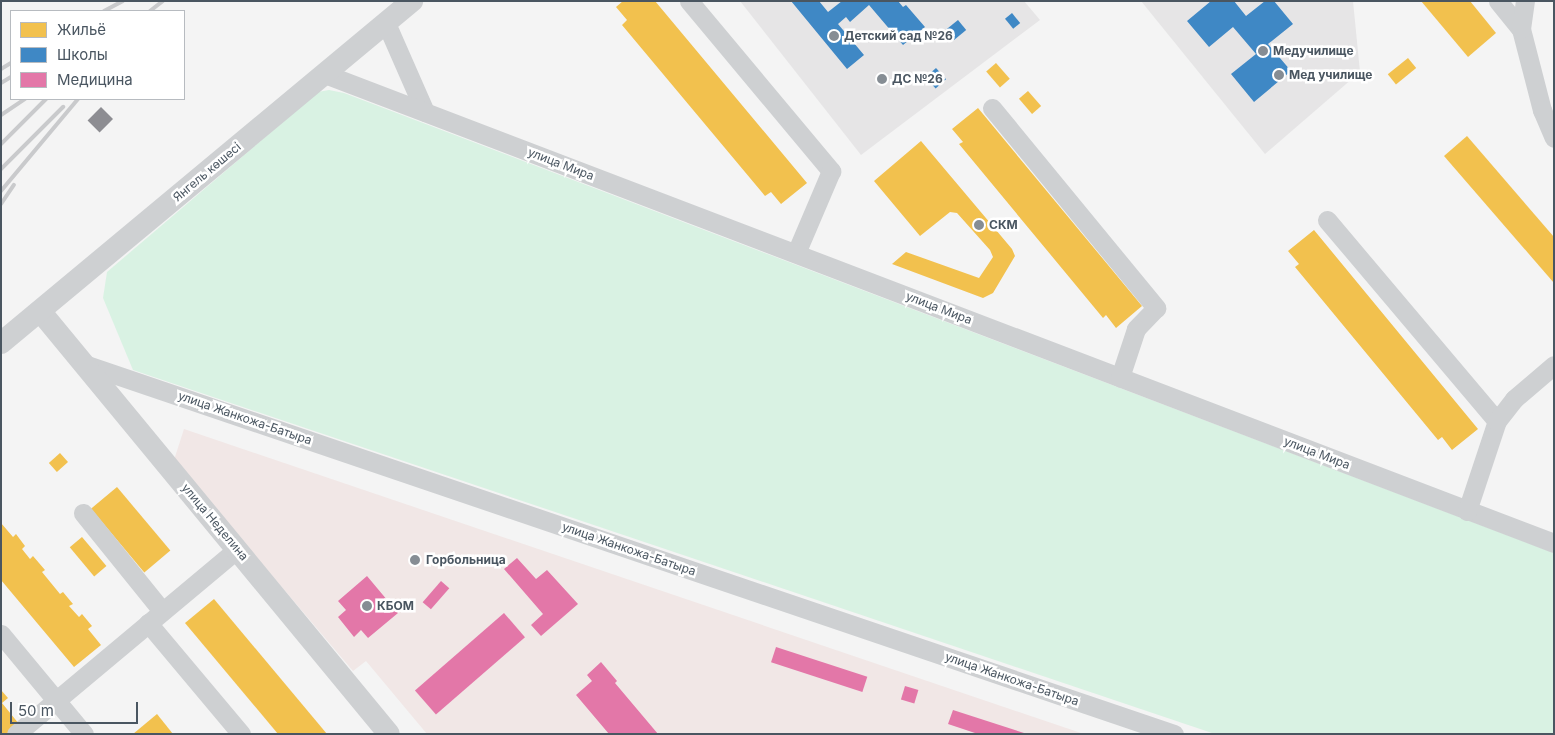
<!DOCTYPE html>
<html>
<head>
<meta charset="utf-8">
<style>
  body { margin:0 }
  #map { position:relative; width:1555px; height:735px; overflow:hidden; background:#f4f4f4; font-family:Inter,sans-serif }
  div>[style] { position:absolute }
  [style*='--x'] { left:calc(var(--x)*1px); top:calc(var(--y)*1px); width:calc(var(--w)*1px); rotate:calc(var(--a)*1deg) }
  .education>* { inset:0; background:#e6e5e6 }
  .medical>* { inset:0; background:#f1e7e6 }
  .green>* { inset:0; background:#d9f2e3 }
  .homes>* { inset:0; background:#f2c14e; transform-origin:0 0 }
  .schools>* { inset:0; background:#3f88c5; transform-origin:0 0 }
  .health>* { inset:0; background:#e377a8; transform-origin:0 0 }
  .industry>* { inset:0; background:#8d8d92; transform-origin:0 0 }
  .minor>* { height:19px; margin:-9.5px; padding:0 9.5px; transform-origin:9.5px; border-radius:9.5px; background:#ced0d2 }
  .tertiary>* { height:22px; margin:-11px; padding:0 11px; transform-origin:11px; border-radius:11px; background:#ced0d2 }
  .rail>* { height:4px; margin:-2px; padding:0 2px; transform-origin:2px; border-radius:2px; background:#c9cacc }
  .dots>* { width:14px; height:14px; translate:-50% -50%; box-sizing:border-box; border:2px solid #fff; border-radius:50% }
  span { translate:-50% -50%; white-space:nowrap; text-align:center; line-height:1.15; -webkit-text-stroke:5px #fff; paint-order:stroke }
  .poi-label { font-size:12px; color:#4a5661; font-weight:700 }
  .left { translate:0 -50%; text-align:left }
  .street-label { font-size:12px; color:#4a5661 }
  .frame { position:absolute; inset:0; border:2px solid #4a5661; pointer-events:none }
  .legend { position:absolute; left:10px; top:10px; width:175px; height:90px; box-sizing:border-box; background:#fff; border:1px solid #b7bbc0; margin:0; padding:6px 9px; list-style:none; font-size:15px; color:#4a5661 }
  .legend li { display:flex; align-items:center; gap:10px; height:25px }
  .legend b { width:25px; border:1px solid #b7bbc0 }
  .scale { position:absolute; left:10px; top:702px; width:128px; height:22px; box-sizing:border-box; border:2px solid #4a5661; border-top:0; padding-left:6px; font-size:15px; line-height:18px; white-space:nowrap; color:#4a5661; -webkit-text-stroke:4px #fff; paint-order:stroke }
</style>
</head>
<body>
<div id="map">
  <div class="education">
    <div style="clip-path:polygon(740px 1px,1024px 1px,1040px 20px,861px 155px)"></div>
    <div style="clip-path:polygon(1141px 1px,1353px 1px,1360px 72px,1265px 154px)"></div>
  </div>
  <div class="medical">
    <div style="clip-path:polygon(184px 429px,1084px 734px,427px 734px,366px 661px,353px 671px,174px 460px)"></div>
  </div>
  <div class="green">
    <div style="clip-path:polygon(329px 90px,344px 93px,1554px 553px,1554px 734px,1215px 734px,133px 370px,103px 298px,107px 272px,318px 92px)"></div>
  </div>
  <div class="homes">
    <div style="clip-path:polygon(623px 1px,655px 1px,807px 183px,781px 204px,771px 192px,765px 196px,622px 25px,627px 20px,616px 7px)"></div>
    <div style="clip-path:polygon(1421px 1px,1470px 1px,1496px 33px,1468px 57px)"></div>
    <div style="left:1408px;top:58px;width:13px;height:26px;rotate:51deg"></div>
    <div style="left:996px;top:63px;width:21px;height:13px;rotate:49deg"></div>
    <div style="left:1028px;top:91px;width:20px;height:12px;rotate:49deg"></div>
    <div style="clip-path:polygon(978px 108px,1142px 306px,1116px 328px,1106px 315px,1103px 318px,959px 144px,963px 142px,952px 129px)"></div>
    <div style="clip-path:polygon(1467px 136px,1554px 237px,1554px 283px,1444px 156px)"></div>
    <div style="clip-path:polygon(921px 141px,1012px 249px,1015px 256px,993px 293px,983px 298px,892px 264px,906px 252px,979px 278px,993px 257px,990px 250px,957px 213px,950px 212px,920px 236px,874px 181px)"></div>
    <div style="clip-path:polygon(1314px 230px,1478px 429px,1452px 450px,1442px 437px,1438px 440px,1295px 267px,1299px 264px,1288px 251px)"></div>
    <div style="left:60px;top:453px;width:12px;height:15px;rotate:48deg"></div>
    <div style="left:117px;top:487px;width:83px;height:34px;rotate:50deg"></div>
    <div style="clip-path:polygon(1px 523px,13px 537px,16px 534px,25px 546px,22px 549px,30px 559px,33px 556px,45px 570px,42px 572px,60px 594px,63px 592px,73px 604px,69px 606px,79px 617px,82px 614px,92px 626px,88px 629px,101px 645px,74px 667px,1px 580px)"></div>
    <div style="left:82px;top:537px;width:38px;height:16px;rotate:50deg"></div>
    <div style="clip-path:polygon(214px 599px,327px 734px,278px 734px,185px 623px)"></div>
    <div style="clip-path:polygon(1px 690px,8px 698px,2px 703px,19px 724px,7px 734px,1px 734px)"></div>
    <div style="clip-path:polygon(157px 714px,173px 734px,133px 734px)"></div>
  </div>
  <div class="schools">
    <div style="clip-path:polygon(791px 1px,819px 1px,828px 12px,842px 1px,898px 1px,903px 7px,906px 5px,925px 27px,903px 45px,869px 5px,850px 22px,846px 17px,838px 24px,864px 55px,847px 69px)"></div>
    <div style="clip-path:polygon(1211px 1px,1234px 1px,1246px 16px,1265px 1px,1274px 1px,1293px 24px,1268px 44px,1291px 71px,1254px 102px,1231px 74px,1256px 54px,1233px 27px,1209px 47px,1187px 21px)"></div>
    <div style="left:1012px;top:13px;width:13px;height:9px;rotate:51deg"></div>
    <div style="left:958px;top:20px;width:13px;height:16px;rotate:51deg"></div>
    <div style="left:936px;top:68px;width:15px;height:14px;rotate:48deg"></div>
  </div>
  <div class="health">
    <div style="clip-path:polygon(517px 558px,536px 579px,547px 570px,578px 604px,541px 636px,531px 625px,543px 614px,504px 569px)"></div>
    <div style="clip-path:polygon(367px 576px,398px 613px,368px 638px,361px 630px,354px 637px,338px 617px,346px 610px,338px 601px)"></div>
    <div style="left:441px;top:581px;width:11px;height:28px;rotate:41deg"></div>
    <div style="left:504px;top:613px;width:32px;height:118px;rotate:49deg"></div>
    <div style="left:776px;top:647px;width:96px;height:16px;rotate:18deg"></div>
    <div style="clip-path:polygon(601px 662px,617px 681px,615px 683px,658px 734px,609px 734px,576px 695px,592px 681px,587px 675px)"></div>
    <div style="left:905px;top:686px;width:14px;height:14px;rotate:17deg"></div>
    <div style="clip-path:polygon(953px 710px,1024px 733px,1024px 734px,978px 734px,948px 724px)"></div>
  </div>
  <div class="industry">
    <div style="left:101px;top:107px;width:17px;height:19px;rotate:45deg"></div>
  </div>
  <div class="minor">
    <div style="--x:689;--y:1;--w:222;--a:50.1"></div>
    <div style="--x:831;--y:171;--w:89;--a:113.1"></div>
    <div style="--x:1498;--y:1;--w:36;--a:51"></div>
    <div style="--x:1521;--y:29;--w:84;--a:75.5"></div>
    <div style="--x:1542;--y:110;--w:30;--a:67"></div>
    <div style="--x:386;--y:23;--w:97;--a:66.3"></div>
    <div style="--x:1521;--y:29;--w:28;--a:-82"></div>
    <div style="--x:325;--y:74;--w:1315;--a:20.89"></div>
    <div style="--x:992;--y:108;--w:259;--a:50.6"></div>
    <div style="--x:1156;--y:308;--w:29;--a:134"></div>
    <div style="--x:1136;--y:329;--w:51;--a:108.4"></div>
    <div style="--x:1327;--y:220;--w:263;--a:49.8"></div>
    <div style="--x:84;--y:364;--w:1151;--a:18.75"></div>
    <div style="--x:1467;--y:511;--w:95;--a:-71.6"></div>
    <div style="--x:1497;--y:421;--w:28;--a:-52"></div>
    <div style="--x:1514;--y:399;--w:52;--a:-40.4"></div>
    <div style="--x:83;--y:513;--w:126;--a:51.1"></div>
    <div style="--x:148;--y:623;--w:145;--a:50"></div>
    <div style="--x:1;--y:634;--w:130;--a:50.3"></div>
    <div style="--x:16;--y:734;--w:288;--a:-39.9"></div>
  </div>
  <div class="tertiary">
    <div style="--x:40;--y:311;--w:548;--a:50.48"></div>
    <div style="--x:1;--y:343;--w:535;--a:-39.76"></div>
  </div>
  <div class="rail">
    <div style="--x:104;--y:11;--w:21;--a:-28"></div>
    <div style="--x:150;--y:11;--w:16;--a:-38"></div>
    <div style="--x:1;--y:69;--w:12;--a:-31"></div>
    <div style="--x:1;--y:83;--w:12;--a:-31"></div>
    <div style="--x:1;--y:115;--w:29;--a:-34"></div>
    <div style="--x:1;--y:144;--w:64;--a:-45"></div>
    <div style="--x:1;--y:169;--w:88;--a:-45"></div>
    <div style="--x:1;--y:191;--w:120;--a:-50.1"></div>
    <div style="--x:1;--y:204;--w:23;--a:-56"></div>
  </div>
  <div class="dots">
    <div style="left:834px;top:36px;background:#868d94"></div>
    <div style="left:1263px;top:51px;background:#868d94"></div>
    <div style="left:1279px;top:75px;background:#868d94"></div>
    <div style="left:882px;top:79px;background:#868d94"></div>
    <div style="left:979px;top:225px;background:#868d94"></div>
    <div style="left:415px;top:560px;background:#868d94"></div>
    <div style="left:367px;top:606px;background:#868d94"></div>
  </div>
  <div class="poi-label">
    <span class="left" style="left:844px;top:36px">Детский сад №26</span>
    <span class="left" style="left:1273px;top:51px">Медучилище</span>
    <span class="left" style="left:1289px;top:75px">Мед училище</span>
    <span class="left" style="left:892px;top:79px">ДС №26</span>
    <span class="left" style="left:989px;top:225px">СКМ</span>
    <span class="left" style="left:426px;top:560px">Горбольница</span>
    <span class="left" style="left:377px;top:606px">КБОМ</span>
  </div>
  <div class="street-label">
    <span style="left:561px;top:164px;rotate:21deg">улица Мира</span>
    <span style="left:207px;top:172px;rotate:-40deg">Янгель көшесі</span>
    <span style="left:939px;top:308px;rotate:21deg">улица Мира</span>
    <span style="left:245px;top:418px;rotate:19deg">улица Жанкожа-Батыра</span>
    <span style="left:1317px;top:453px;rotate:21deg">улица Мира</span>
    <span style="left:215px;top:522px;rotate:50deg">улица Неделина</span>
    <span style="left:629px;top:549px;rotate:19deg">улица Жанкожа-Батыра</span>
    <span style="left:1012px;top:679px;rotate:19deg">улица Жанкожа-Батыра</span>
  </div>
  <div class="frame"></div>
  <ul class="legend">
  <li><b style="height:14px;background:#f2c14e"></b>Жильё</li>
  <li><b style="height:14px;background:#3f88c5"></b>Школы</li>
  <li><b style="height:14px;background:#e377a8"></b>Медицина</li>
  </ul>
  <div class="scale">50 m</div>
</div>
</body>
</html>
